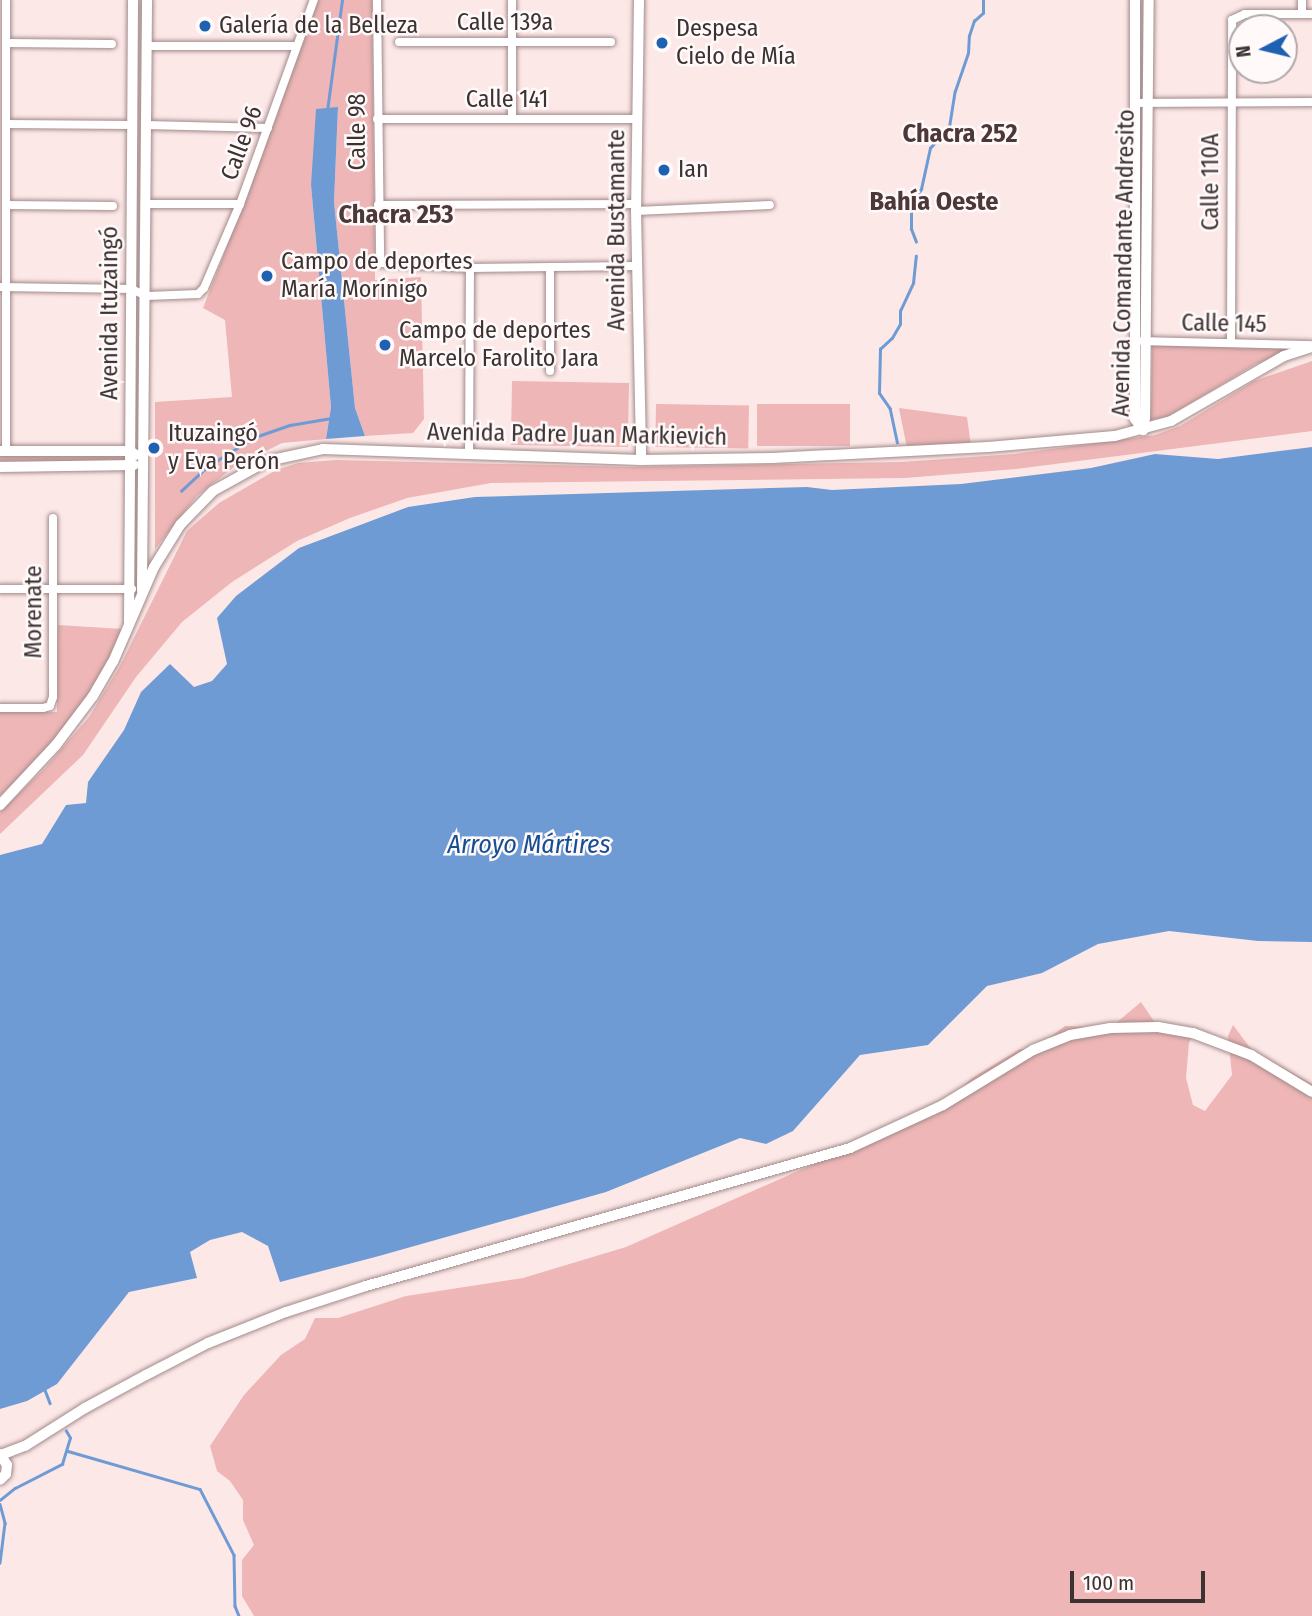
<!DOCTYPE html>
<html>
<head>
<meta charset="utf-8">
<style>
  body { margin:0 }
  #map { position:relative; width:1312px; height:1616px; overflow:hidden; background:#fde8e8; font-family:"Fira Sans Condensed",sans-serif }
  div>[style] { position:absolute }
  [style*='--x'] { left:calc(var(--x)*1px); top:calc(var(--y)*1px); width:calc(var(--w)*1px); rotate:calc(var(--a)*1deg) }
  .green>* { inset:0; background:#eeb6b6; transform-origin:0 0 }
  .water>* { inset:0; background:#6f9bd5 }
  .stream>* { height:2.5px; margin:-1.25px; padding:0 1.25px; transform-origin:1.25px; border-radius:1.25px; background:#6f9bd5 }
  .roads { filter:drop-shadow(0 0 2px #a28a8a) drop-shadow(0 0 2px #a28a8a) }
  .street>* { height:8px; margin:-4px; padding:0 4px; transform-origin:4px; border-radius:4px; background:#fff }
  .secondary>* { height:10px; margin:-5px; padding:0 5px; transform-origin:5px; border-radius:5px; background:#fff }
  .dots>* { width:19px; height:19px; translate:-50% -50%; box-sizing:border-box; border:4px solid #fff9f9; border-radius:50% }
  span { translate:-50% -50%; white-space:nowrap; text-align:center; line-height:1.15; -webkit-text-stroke:5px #fff9f9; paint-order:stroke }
  .street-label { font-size:24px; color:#3b3232 }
  .poi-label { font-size:24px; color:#3b3232 }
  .left { translate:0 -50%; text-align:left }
  .neighbourhood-label { font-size:26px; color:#4c3838; font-weight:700 }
  .water-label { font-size:26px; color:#144e94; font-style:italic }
  .north { position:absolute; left:1228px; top:14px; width:70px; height:70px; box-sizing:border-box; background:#fff9f9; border:2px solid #b1a9a9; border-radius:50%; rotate:263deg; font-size:19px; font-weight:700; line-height:28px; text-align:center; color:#3b3232 }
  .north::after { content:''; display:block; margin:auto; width:24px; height:32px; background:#1e60b1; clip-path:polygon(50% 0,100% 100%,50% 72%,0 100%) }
  .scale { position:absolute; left:1070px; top:1571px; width:135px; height:32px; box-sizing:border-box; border:4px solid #3b3232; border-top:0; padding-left:9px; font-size:21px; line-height:24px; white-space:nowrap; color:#3b3232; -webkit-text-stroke:5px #fff9f9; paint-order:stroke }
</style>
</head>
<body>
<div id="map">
  <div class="green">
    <div style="clip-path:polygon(317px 0,372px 0,375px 280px,421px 277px,424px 419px,413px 433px,365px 436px,355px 408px,334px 202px,338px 107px,311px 185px,331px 407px,326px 439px,282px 443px,234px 467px,197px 496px,155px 549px,155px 402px,232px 397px,225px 320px,203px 308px,259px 164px)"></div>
    <div style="clip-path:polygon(1152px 345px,1297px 348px,1256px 364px,1167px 417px,1151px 420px)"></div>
    <div style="clip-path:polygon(1312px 361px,1312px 431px,1016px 469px,905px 478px,491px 483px,407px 498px,350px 518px,297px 541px,232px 582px,182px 622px,136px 677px,83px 755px,0 834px,0 812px,45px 768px,89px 717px,120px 666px,187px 531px,219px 503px,276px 470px,298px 463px,336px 460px,631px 467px,901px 462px,1015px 454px,1155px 435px,1180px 426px,1254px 381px)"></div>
    <div style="left:512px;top:381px;width:117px;height:64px;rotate:1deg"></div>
    <div style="left:656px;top:404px;width:93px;height:43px;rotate:1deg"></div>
    <div style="left:757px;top:404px;width:93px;height:42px"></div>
    <div style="clip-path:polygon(899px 408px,967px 417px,971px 446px,907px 448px)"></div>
    <div style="left:0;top:455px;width:127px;height:6px"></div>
    <div style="clip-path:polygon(58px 625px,122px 629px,112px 655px,84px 702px,42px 754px,0 796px,0 711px,57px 712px)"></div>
    <div style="clip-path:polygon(1141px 1002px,1158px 1027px,1193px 1033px,1189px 1043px,1186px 1078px,1193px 1105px,1205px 1111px,1232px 1075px,1228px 1036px,1233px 1025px,1251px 1049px,1312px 1084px,1312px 1616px,254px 1616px,242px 1596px,242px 1560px,254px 1545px,243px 1520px,243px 1500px,230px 1481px,217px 1471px,210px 1446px,244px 1395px,281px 1355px,305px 1339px,315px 1318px,338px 1318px,406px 1296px,523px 1278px,626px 1247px,850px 1148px,912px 1114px,943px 1105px,972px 1078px,1020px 1049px,1033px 1050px,1065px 1026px,1110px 1028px)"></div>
  </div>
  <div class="water">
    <div style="clip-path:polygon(338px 107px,334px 202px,355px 408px,365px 436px,326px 439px,331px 407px,311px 185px,316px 109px)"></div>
    <div style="clip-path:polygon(1312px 447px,1312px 942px,1258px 941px,1169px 931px,1098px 944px,1042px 973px,987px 986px,928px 1045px,860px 1055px,793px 1131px,766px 1144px,740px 1138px,606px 1192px,379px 1256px,280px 1282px,268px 1246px,242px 1232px,210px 1240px,190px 1252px,197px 1278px,129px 1292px,57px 1384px,27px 1401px,0 1409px,0 855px,42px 844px,66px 805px,86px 803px,88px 782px,124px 730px,141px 692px,170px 664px,194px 687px,212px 681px,227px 664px,217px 618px,236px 596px,299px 548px,408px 507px,475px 497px,807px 487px,832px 490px,961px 484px,1091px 468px,1155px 454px,1218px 459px)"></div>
  </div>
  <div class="stream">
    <div style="--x:327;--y:111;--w:112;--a:-82.3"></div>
    <div style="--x:916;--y:242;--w:14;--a:-111"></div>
    <div style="--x:911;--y:229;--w:24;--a:-90"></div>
    <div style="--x:911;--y:205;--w:19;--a:-58"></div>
    <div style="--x:921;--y:189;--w:42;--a:-77.6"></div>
    <div style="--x:930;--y:148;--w:28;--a:-48"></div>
    <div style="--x:949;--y:127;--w:36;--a:-81"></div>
    <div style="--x:955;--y:91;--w:40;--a:-71.1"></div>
    <div style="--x:968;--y:53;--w:17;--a:-87"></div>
    <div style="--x:969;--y:36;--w:16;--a:-72"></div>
    <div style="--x:974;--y:21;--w:12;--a:-42"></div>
    <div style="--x:983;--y:13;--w:12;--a:-90"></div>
    <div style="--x:897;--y:443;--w:35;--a:-102"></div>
    <div style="--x:890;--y:409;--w:19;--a:-125"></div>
    <div style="--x:879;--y:393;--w:44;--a:-88.7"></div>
    <div style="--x:880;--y:349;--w:16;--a:-43"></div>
    <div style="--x:892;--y:338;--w:16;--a:-60"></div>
    <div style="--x:900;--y:324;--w:13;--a:-90"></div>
    <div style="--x:900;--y:311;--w:31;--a:-65"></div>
    <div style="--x:913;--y:283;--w:27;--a:-84"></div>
    <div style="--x:181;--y:491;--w:37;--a:-43"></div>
    <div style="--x:208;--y:466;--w:55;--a:-31.7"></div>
    <div style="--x:255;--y:437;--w:37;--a:-19"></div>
    <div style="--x:290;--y:425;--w:43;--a:-9.5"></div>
    <div style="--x:45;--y:1390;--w:14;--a:69"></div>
    <div style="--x:68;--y:1451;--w:137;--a:16.1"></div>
    <div style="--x:200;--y:1489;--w:74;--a:62.7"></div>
    <div style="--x:234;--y:1555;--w:51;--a:88.9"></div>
    <div style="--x:235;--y:1606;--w:11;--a:68"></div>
    <div style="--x:0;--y:1500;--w:19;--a:-39"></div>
    <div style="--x:15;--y:1488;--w:53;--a:-27.1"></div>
    <div style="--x:62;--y:1464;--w:27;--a:-73"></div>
    <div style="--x:70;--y:1438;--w:8;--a:-120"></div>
    <div style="--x:0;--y:1504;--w:20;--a:75"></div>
    <div style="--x:5;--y:1523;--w:40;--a:97.1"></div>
  </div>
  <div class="roads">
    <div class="street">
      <div style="--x:6;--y:0;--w:451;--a:90"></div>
      <div style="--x:377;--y:0;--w:263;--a:89.3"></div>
      <div style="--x:380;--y:263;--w:90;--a:3.2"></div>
      <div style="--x:470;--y:268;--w:167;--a:-0.7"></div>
      <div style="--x:512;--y:0;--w:119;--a:90"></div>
      <div style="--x:1302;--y:0;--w:14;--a:90"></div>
      <div style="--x:399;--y:42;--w:212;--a:0"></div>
      <div style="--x:6;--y:43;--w:106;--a:0.5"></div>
      <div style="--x:146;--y:46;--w:150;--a:0"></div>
      <div style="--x:1135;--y:103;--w:177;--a:-0.3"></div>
      <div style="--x:377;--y:119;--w:260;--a:0"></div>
      <div style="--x:6;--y:124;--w:126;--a:0.5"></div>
      <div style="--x:146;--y:125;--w:122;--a:1.4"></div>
      <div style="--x:146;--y:204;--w:94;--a:0"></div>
      <div style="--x:6;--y:205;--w:107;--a:0.5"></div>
      <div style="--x:378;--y:205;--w:258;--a:-0.2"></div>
      <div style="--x:636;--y:211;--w:134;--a:-2.6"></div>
      <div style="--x:0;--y:287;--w:131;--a:0.9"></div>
      <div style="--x:131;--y:289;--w:17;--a:24"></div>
      <div style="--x:147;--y:296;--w:51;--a:-2.2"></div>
      <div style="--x:198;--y:294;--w:8;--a:-45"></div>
      <div style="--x:204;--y:288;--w:91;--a:-66.8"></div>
      <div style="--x:240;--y:204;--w:217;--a:-70.1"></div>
      <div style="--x:1142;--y:341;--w:169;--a:1.4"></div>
      <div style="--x:1231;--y:343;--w:323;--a:-89.8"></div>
      <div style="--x:1232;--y:20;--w:14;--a:-25"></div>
      <div style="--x:1245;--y:14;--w:67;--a:0"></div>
      <div style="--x:550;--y:371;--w:104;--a:-90"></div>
      <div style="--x:469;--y:455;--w:187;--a:-89.7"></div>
      <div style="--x:0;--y:589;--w:132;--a:0"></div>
      <div style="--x:0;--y:708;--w:43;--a:0"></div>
      <div style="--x:43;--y:708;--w:7;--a:-16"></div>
      <div style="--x:50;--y:706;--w:9;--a:-72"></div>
      <div style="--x:53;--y:697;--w:179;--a:-90"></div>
    </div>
    <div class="secondary">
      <div style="--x:639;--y:0;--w:211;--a:90.8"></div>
      <div style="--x:636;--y:211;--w:249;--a:88.8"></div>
      <div style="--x:1135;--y:0;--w:419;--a:90"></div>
      <div style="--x:1135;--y:419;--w:14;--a:54"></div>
      <div style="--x:1143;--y:430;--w:12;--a:-81"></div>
      <div style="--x:1145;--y:418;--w:418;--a:-89.5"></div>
      <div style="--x:0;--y:451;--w:130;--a:0"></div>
      <div style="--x:130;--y:451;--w:7;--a:34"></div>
      <div style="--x:0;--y:467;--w:134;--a:-0.9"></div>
      <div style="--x:142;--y:590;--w:590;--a:-89.51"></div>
      <div style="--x:129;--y:624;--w:624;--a:-89.63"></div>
      <div style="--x:0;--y:805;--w:82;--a:-47"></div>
      <div style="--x:56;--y:745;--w:61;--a:-52.9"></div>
      <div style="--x:93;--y:696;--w:39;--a:-60"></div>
      <div style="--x:113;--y:662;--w:103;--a:-66.7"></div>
      <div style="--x:154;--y:567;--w:49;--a:-58.2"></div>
      <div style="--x:180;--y:525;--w:47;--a:-45.9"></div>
      <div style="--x:213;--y:491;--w:62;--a:-29.1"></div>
      <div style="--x:267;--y:461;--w:57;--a:-12.1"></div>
      <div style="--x:323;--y:449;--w:318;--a:2"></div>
      <div style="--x:641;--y:460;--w:131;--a:-0.9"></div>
      <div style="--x:772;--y:458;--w:216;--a:-2.9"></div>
      <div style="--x:988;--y:447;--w:127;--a:-5"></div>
      <div style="--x:1115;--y:436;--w:58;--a:-15"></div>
      <div style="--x:1171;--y:421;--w:130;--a:-29.9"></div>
      <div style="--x:1284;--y:356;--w:29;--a:-18"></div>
      <div style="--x:0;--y:1454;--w:13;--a:58"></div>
      <div style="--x:7;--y:1465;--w:9;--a:96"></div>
      <div style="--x:6;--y:1474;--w:8;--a:135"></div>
      <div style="--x:1;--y:1455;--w:26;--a:-21"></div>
      <div style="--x:25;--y:1446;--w:71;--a:-32.3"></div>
      <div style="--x:85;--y:1408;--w:69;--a:-28.4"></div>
      <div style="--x:146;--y:1375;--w:70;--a:-27.3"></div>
      <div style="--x:208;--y:1343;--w:84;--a:-21.7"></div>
      <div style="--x:286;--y:1312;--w:84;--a:-18"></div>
      <div style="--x:366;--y:1286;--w:503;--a:-15.91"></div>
      <div style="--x:850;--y:1148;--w:102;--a:-24.8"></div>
      <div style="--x:943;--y:1105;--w:105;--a:-31.4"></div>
      <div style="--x:1033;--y:1050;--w:40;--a:-22"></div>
      <div style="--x:1070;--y:1035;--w:41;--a:-9.9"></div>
      <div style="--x:1110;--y:1028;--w:48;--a:-1.2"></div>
      <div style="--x:1158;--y:1027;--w:36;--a:10"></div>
      <div style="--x:1193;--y:1033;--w:62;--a:20.8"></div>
      <div style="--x:1251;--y:1055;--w:71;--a:31.2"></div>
    </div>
  </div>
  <div class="dots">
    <div style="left:205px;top:26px;background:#1e60b1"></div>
    <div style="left:662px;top:43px;background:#1e60b1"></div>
    <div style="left:664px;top:170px;background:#1e60b1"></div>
    <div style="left:267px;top:276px;background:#1e60b1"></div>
    <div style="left:385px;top:345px;background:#1e60b1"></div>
    <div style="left:154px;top:448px;background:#1e60b1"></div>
  </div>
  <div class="street-label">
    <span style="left:505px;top:23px">Calle 139a</span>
    <span style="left:507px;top:100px">Calle 141</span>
    <span style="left:358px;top:132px;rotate:-90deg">Calle 98</span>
    <span style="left:242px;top:143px;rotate:-70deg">Calle 96</span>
    <span style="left:1211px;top:182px;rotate:-90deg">Calle 110A</span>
    <span style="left:617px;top:230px;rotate:-90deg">Avenida Bustamante</span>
    <span style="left:1124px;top:263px;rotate:-89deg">Avenida Comandante Andresito</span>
    <span style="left:110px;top:313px;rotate:-90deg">Avenida Ituzaingó</span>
    <span style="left:1224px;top:324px;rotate:1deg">Calle 145</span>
    <span style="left:577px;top:435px;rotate:1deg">Avenida Padre Juan Markievich</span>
    <span style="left:34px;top:612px;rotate:-90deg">Morenate</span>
  </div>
  <div class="poi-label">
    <span class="left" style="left:219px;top:26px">Galería de la Belleza</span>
    <span class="left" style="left:676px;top:43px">Despesa<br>Cielo de Mía</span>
    <span class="left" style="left:678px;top:170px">Ian</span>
    <span class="left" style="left:281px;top:276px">Campo de deportes<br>María Morínigo</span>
    <span class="left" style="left:399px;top:345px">Campo de deportes<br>Marcelo Farolito Jara</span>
    <span class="left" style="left:168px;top:448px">Ituzaingó<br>y Eva Perón</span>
  </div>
  <div class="neighbourhood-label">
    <span style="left:960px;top:134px">Chacra 252</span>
    <span style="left:934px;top:202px">Bahía Oeste</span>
    <span style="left:396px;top:215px">Chacra 253</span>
  </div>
  <div class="water-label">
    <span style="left:529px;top:845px">Arroyo Mártires</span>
  </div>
  <div class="north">N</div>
  <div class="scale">100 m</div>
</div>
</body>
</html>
